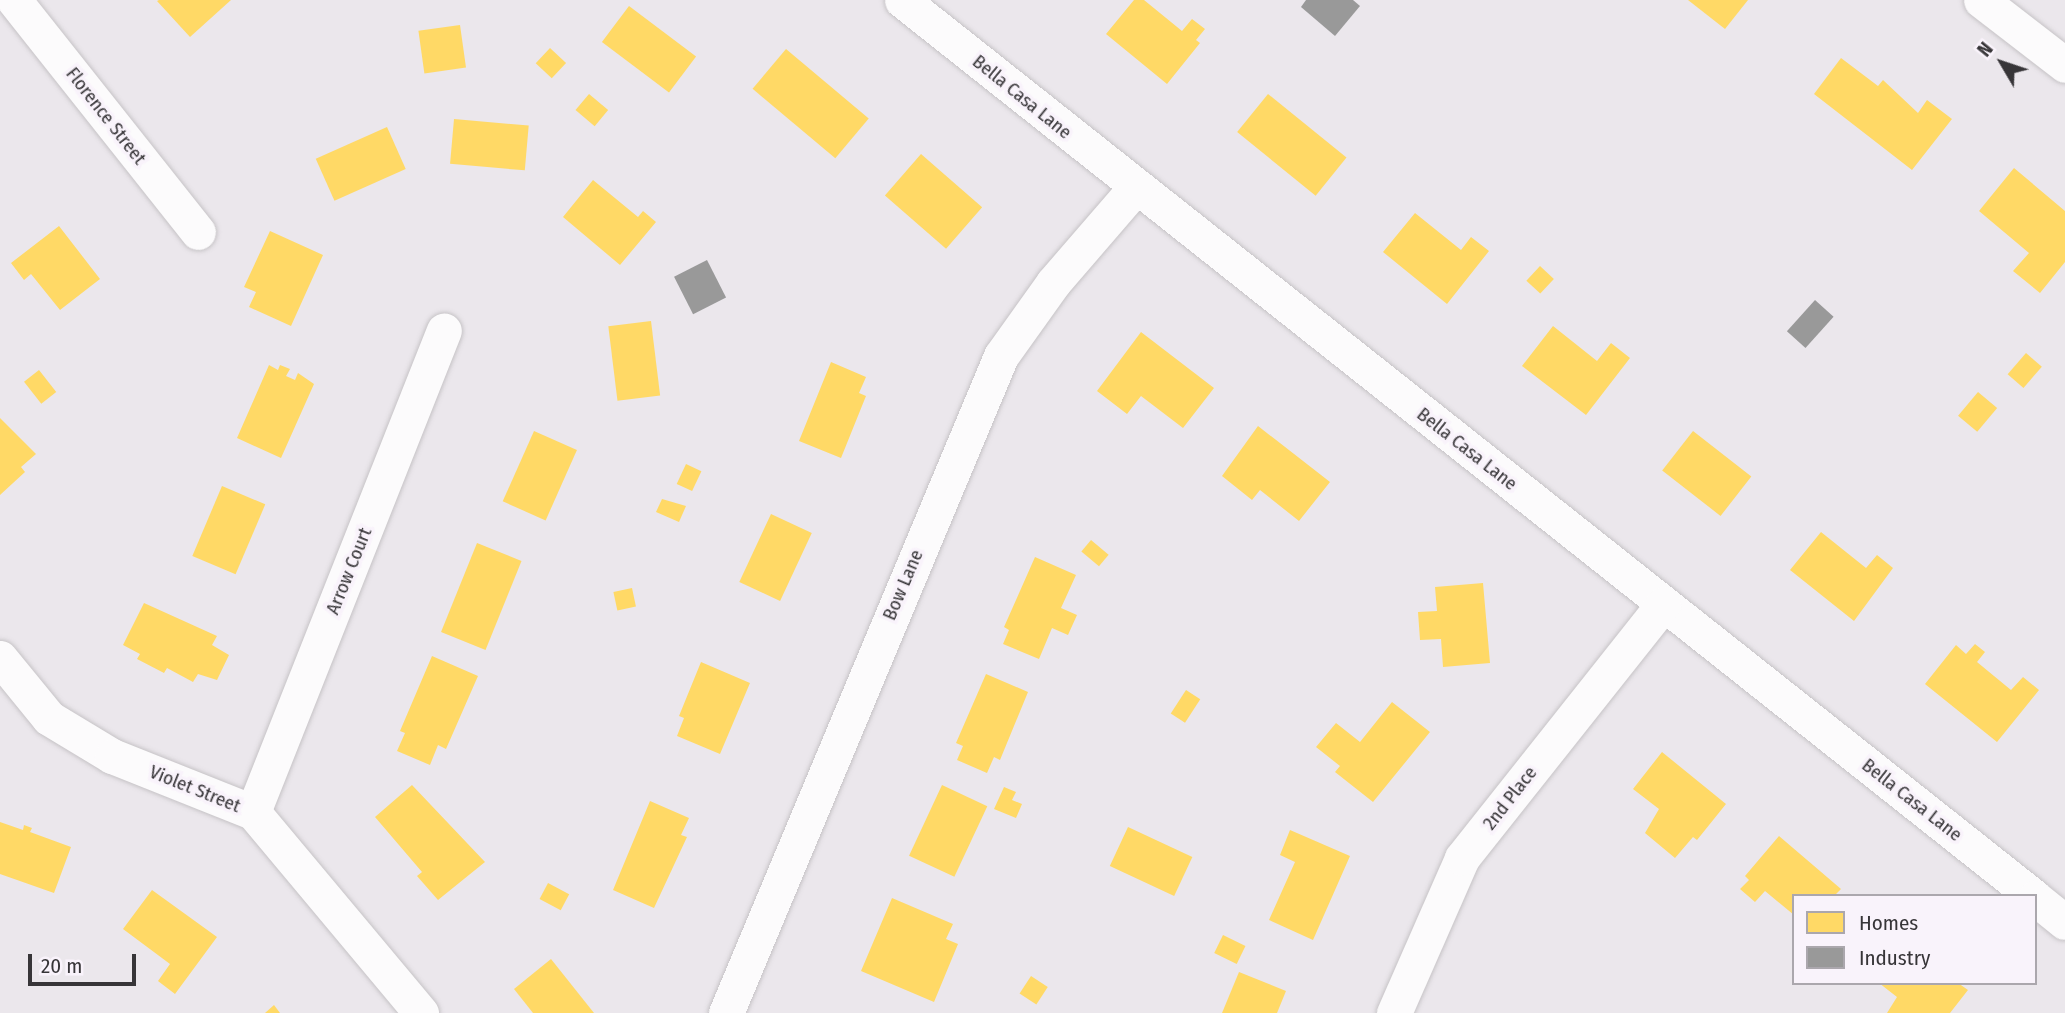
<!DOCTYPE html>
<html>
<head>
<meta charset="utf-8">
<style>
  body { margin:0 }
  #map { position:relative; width:2065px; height:1013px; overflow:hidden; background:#ebe7ec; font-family:"Fira Sans Condensed",sans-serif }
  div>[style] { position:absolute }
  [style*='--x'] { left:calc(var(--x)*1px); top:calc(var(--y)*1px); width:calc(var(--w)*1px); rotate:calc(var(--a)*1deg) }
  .homes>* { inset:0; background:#ffd966; transform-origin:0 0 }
  .industry>* { inset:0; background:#999; transform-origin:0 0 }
  .roads { filter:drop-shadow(0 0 2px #c6c3c6) drop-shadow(0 0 2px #c6c3c6) }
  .minor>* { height:35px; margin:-17.5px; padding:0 17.5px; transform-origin:17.5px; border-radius:17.5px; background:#fcfbfc }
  span { translate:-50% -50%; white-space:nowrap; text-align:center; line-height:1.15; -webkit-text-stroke:7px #f9f3fb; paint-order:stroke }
  .street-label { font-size:19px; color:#373538 }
  .legend { position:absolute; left:1792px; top:894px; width:245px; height:91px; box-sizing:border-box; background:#f9f3fb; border:2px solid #aba7ad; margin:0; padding:9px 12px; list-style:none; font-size:21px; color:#373538 }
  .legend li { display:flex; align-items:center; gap:14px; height:35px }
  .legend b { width:35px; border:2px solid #aba7ad }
  .north { position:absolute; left:1967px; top:28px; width:70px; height:70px; -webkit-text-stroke:5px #f9f3fb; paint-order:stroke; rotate:309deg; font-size:19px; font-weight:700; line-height:28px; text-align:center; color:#373538 }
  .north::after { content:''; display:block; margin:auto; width:24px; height:32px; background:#373538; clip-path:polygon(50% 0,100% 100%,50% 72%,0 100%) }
  .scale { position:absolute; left:28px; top:954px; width:108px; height:32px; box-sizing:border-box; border:4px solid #373538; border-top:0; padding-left:9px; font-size:21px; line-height:24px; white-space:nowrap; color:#373538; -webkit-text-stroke:5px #f9f3fb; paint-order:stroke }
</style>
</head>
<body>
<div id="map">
  <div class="homes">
    <div style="clip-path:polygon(231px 0,190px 37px,157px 1px,159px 0)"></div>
    <div style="clip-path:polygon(1134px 0,1144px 0,1182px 31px,1192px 19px,1205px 29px,1196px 40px,1200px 43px,1167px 84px,1106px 34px)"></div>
    <div style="clip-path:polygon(1688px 0,1748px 0,1725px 29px)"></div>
    <div style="left:629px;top:6px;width:84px;height:45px;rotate:37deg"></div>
    <div style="left:460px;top:25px;width:43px;height:42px;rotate:82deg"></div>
    <div style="left:550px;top:48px;width:22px;height:21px;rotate:43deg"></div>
    <div style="left:786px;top:49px;width:108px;height:52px;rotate:40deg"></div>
    <div style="clip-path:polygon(1841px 58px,1878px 86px,1883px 80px,1918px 113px,1927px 100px,1952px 119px,1912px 170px,1814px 94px)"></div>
    <div style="left:589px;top:94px;width:25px;height:21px;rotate:40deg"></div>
    <div style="left:1268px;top:94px;width:101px;height:49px;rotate:39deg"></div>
    <div style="left:454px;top:119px;width:75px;height:45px;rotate:5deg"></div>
    <div style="left:387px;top:127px;width:46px;height:78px;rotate:66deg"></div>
    <div style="left:921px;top:154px;width:81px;height:55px;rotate:41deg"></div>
    <div style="clip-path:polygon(2014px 168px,2065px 211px,2065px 262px,2040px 293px,2013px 271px,2029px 253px,1979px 211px)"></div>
    <div style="clip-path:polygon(593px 180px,638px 217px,643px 211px,656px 222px,620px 265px,563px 217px)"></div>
    <div style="clip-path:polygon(1415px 213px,1461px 250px,1471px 237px,1489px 251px,1447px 304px,1383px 252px)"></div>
    <div style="clip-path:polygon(59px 226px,100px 279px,60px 310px,31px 274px,24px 280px,11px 263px)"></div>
    <div style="clip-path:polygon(270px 231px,323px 255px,291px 326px,249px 307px,256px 292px,244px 287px)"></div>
    <div style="left:1540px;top:266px;width:19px;height:20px;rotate:43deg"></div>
    <div style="left:651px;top:321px;width:75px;height:43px;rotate:83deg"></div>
    <div style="clip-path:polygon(1553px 326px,1597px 361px,1611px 343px,1630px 358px,1586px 415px,1522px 366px)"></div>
    <div style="clip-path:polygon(1141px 332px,1214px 388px,1183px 428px,1141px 396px,1127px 414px,1097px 391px)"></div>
    <div style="left:2026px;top:353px;width:21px;height:28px;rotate:41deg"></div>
    <div style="clip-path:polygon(831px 362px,866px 377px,859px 393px,866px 396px,841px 458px,799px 441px)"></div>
    <div style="clip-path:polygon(269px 365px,278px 370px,280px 365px,290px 369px,286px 376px,295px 380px,298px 373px,314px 384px,281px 458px,237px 438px)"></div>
    <div style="left:39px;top:370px;width:28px;height:19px;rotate:52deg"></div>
    <div style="left:1978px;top:392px;width:25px;height:31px;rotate:40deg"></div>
    <div style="clip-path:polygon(0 418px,36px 454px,21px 467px,25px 472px,0 495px)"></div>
    <div style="clip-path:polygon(1258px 426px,1330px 482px,1299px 521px,1260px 490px,1252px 500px,1222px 476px)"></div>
    <div style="left:534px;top:431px;width:47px;height:77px;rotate:24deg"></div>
    <div style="left:1693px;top:431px;width:74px;height:50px;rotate:38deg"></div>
    <div style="left:686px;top:464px;width:17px;height:22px;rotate:25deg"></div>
    <div style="left:222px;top:486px;width:47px;height:76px;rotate:23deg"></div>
    <div style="clip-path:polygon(662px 499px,686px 506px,679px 522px,656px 512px)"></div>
    <div style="left:771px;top:514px;width:45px;height:75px;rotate:25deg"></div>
    <div style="clip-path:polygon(1821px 532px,1866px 568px,1877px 555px,1893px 568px,1854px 621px,1790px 570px)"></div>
    <div style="left:1091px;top:540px;width:23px;height:15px;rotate:40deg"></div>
    <div style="left:477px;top:543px;width:48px;height:96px;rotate:22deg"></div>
    <div style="clip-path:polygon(1035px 557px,1076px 575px,1061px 608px,1077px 615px,1068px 635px,1052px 628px,1039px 659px,1003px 644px,1009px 630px,1004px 627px)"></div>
    <div style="clip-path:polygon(1483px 583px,1490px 663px,1443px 667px,1441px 639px,1420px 640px,1418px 612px,1437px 611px,1435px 587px)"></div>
    <div style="left:632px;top:588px;width:19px;height:19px;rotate:78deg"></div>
    <div style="clip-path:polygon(144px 603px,217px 636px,212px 645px,229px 655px,217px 680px,198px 674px,193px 682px,167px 668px,164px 673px,137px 659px,140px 654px,123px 645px)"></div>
    <div style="clip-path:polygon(1975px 644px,1985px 652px,1977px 662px,2011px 690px,2023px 677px,2039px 690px,1997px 742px,1925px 684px,1956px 645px,1966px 654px)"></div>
    <div style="clip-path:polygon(432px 656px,478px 676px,446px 749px,438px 745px,430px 765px,397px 751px,405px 733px,400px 731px)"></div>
    <div style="clip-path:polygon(701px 662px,750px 683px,720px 754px,677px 736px,684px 718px,679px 716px)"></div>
    <div style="clip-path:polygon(986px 674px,1028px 692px,1000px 760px,994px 757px,987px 773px,957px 760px,963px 746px,956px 743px)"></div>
    <div style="left:1186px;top:690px;width:17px;height:28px;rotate:33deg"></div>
    <div style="clip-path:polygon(1392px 702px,1430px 732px,1373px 802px,1335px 772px,1340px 766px,1316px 747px,1336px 723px,1360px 742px)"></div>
    <div style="clip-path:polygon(1662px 752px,1726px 804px,1697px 840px,1693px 837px,1675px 858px,1645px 833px,1659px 809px,1633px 789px)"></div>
    <div style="clip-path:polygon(412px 785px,485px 862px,438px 900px,417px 876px,422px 872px,375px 817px)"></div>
    <div style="left:942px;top:785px;width:50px;height:78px;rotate:25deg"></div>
    <div style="clip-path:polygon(1004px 787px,1016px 792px,1012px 800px,1022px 804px,1016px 818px,994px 809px)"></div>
    <div style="clip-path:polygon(650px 801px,689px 818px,681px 835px,687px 837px,654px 908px,613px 890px)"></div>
    <div style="clip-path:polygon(0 822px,23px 830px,24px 825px,32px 828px,30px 832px,71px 847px,54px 893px,0 874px)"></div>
    <div style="left:1128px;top:827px;width:71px;height:43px;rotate:25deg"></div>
    <div style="clip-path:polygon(1290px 830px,1350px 856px,1313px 940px,1269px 920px,1295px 862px,1280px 855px)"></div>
    <div style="clip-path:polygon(1779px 836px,1841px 889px,1834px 896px,1794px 896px,1794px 915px,1765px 891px,1755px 902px,1740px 889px,1749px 880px,1745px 876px)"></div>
    <div style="left:548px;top:883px;width:24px;height:18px;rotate:28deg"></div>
    <div style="clip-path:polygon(152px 890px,217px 937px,175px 994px,158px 981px,170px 964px,123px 929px)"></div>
    <div style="clip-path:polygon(892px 898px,953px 924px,946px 939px,958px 944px,934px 1002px,861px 971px)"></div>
    <div style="left:1223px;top:935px;width:25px;height:20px;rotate:26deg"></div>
    <div style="clip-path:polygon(551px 959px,594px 1013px,533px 1013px,514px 989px)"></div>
    <div style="clip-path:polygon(1239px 972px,1286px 991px,1277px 1013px,1222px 1013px)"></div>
    <div style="left:1031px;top:976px;width:20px;height:21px;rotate:33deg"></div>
    <div style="clip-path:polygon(1879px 983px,1958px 983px,1968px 990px,1950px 1013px,1887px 1013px,1897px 997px)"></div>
    <div style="clip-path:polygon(274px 1005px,280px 1013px,265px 1013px)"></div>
  </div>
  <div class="industry">
    <div style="clip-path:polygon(1306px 0,1353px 0,1360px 6px,1335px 36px,1301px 7px)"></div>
    <div style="left:707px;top:260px;width:42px;height:37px;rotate:63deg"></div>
    <div style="left:1815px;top:300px;width:25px;height:42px;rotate:42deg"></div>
  </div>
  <div class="roads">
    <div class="minor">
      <div style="--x:14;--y:0;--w:296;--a:51.6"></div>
      <div style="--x:902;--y:0;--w:1443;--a:38.39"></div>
      <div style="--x:1981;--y:0;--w:106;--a:37.7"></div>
      <div style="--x:0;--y:658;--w:77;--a:50.8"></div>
      <div style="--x:49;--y:718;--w:74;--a:31.1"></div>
      <div style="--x:112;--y:756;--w:152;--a:21.7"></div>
      <div style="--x:253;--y:812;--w:262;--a:50.1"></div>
      <div style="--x:253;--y:812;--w:518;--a:-68.38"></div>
      <div style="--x:2035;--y:898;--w:38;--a:39"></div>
      <div style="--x:726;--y:1013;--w:712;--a:-67.29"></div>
      <div style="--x:1001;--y:356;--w:90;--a:-54.5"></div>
      <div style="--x:1053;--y:283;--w:125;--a:-49.2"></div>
      <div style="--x:1394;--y:1013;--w:169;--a:-66.3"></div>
      <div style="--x:1462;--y:858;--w:324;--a:-51.6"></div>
    </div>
  </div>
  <div class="street-label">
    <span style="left:1022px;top:97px;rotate:39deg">Bella Casa Lane</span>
    <span style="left:106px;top:116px;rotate:52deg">Florence Street</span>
    <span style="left:1467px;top:449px;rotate:38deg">Bella Casa Lane</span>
    <span style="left:349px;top:571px;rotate:-68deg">Arrow Court</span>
    <span style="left:903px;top:585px;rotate:-67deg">Bow Lane</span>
    <span style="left:195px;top:789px;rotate:22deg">Violet Street</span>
    <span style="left:1510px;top:798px;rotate:-52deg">2nd Place</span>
    <span style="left:1912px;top:800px;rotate:38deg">Bella Casa Lane</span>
  </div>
  <ul class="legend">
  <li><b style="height:19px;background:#ffd966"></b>Homes</li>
  <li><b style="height:19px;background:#999"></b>Industry</li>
  </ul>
  <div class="north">N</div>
  <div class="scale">20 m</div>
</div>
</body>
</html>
